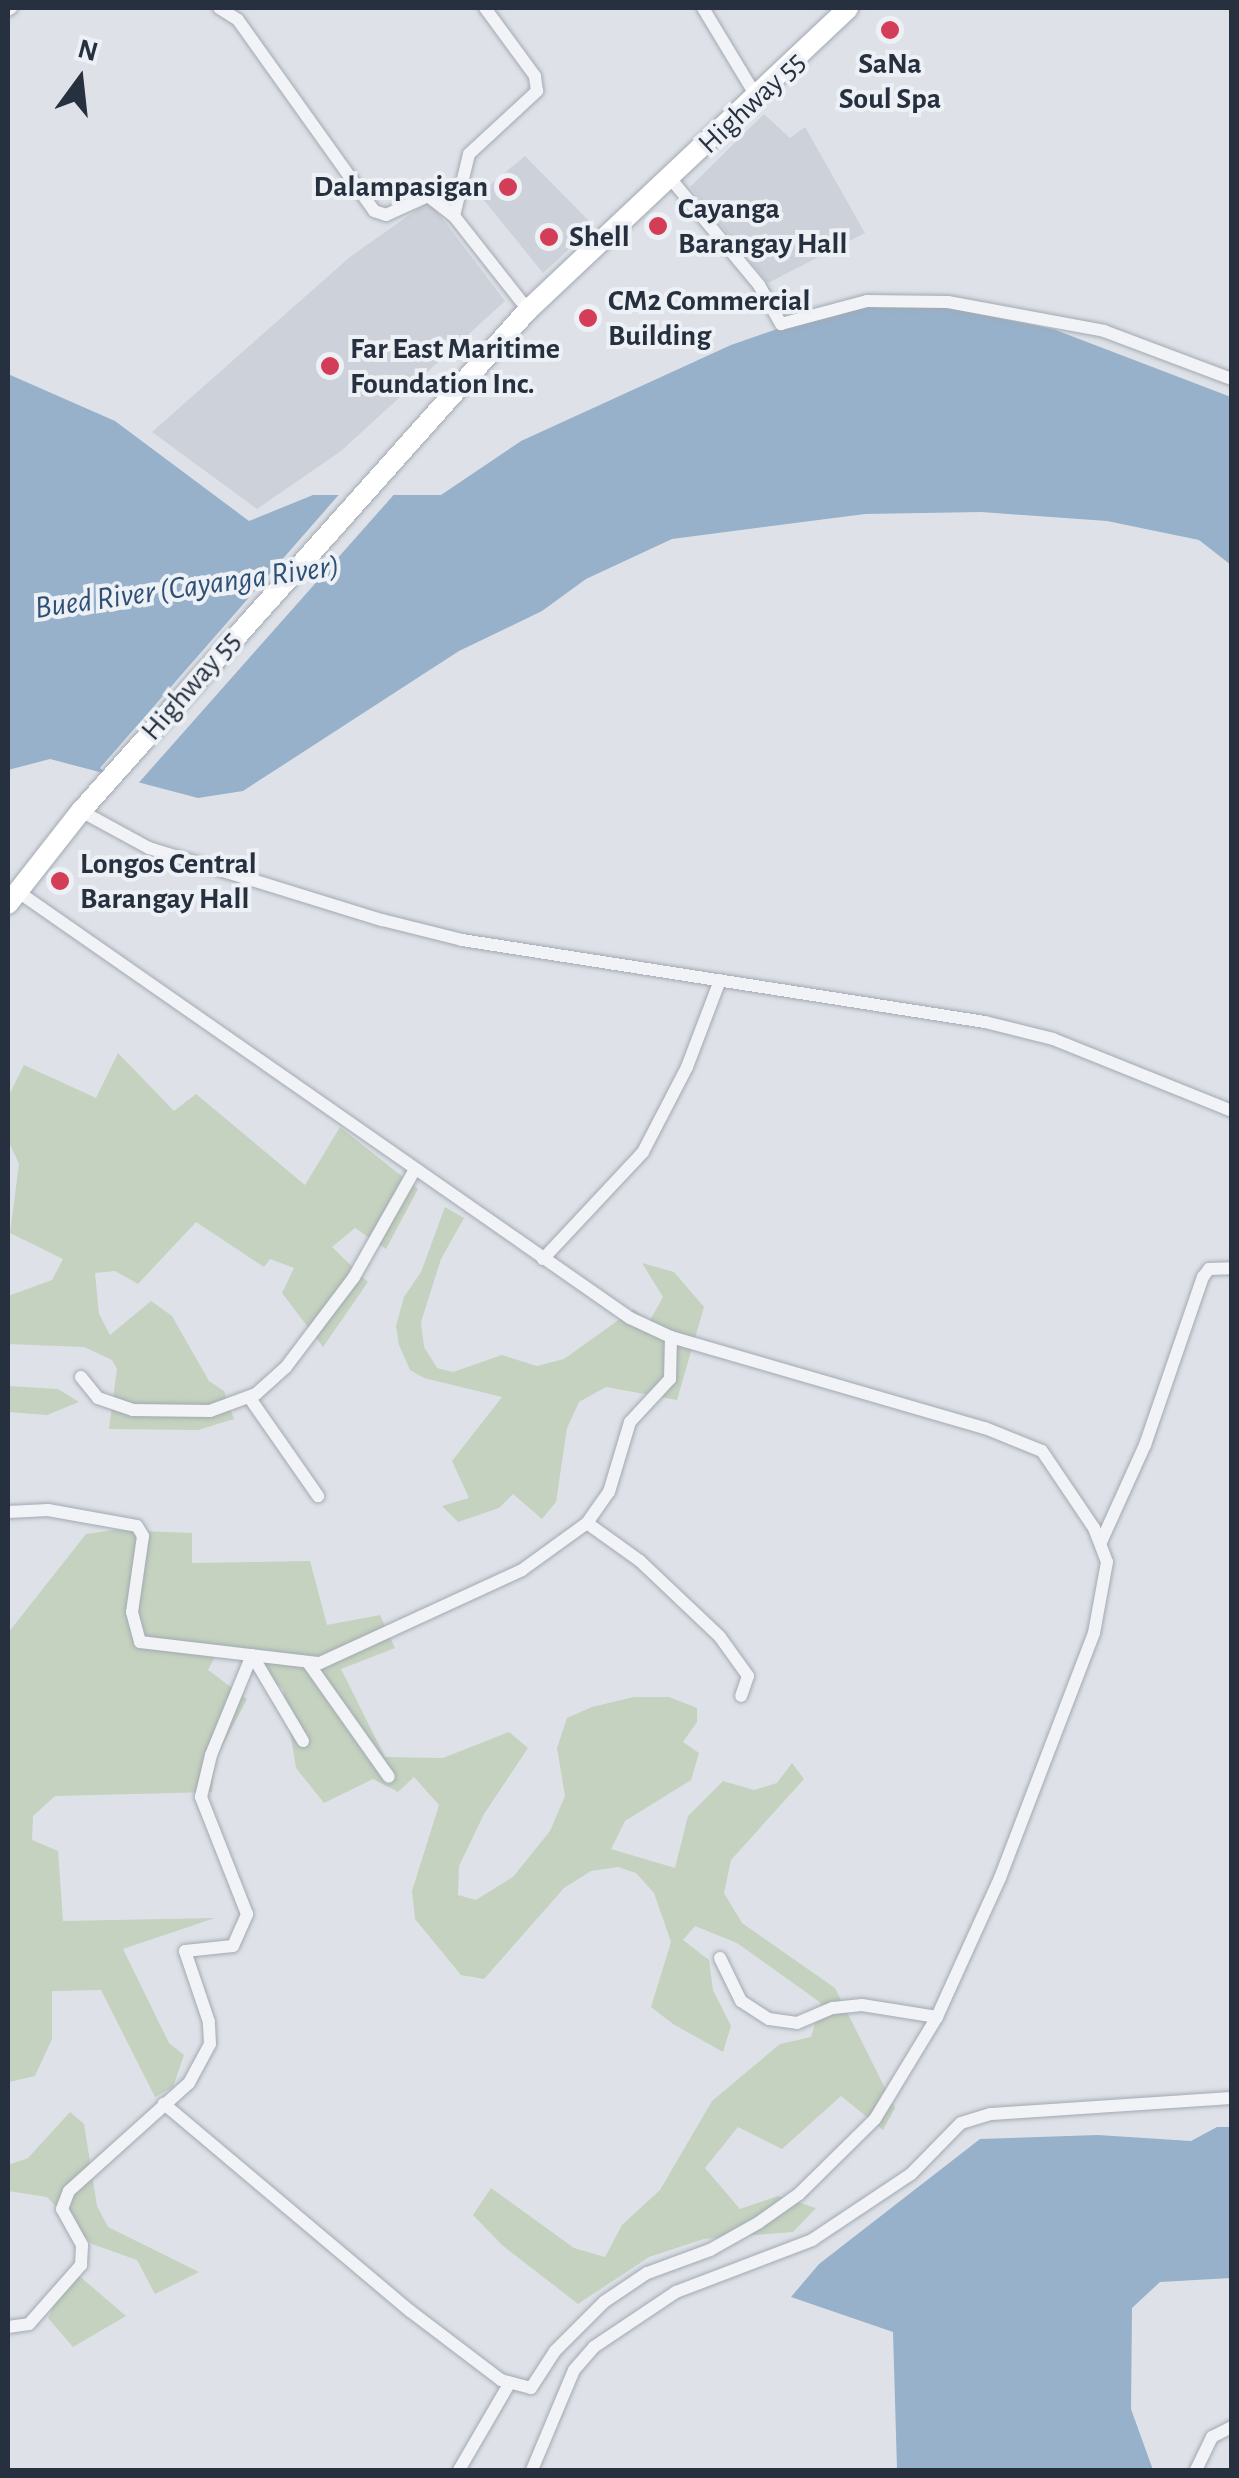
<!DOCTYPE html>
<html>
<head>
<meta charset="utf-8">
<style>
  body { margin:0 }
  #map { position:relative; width:1239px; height:2478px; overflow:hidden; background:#dee2e8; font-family:"Alegreya Sans",sans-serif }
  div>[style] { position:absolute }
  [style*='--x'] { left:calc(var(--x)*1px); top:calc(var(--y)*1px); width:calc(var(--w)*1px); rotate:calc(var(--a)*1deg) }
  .built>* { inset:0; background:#ccd1da }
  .green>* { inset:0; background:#c4d2bf }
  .water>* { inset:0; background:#97b1ca }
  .pier>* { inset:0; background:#dee2e8 }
  .roads { filter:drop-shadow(0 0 2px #a3a9b2) drop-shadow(0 0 2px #a3a9b2) }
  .minor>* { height:12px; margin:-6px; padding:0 6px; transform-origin:6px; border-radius:6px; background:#f1f3f6 }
  .trunk>* { height:20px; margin:-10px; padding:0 10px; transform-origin:10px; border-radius:10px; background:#fff }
  .dots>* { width:28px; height:28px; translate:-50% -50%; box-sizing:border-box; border:5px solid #edf1f6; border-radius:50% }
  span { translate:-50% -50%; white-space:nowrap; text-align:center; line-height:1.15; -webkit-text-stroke:8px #edf1f6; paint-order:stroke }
  .poi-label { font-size:30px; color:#26303f; font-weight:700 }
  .right { translate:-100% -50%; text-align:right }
  .left { translate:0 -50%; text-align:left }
  .street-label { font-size:30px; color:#26303f }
  .water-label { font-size:32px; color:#2f5075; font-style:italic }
  .frame { position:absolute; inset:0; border:10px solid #26303f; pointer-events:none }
  .north { position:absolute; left:30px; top:30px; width:100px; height:100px; -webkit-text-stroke:8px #edf1f6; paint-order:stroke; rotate:15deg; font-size:28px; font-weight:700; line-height:40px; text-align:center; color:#26303f }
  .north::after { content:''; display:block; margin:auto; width:35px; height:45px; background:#26303f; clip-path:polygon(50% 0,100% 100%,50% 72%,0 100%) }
</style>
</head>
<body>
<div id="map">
  <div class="built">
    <div style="clip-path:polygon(764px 114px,790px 138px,805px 127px,865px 233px,768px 283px,690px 187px)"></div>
    <div style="clip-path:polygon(525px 156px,594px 226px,543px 273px,479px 194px)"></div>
    <div style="clip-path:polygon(429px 201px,505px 301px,341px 451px,257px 509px,152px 432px,350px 257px)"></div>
  </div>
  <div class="green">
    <div style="clip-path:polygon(118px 1053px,174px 1111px,196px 1094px,305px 1185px,340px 1127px,418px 1189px,386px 1249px,355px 1228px,332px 1247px,368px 1282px,323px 1347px,282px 1293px,294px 1268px,270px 1259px,264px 1267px,196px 1222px,138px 1284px,115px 1271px,95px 1273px,99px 1314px,110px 1335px,151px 1301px,172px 1316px,209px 1381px,224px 1391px,234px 1419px,198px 1430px,109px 1429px,117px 1369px,112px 1360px,84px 1347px,8px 1344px,8px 1296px,52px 1280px,63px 1259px,10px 1233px,19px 1164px,8px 1140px,8px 1097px,24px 1065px,96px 1098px)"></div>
    <div style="clip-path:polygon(445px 1207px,464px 1218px,441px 1259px,421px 1322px,424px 1347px,437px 1368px,453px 1372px,502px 1355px,537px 1366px,564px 1359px,634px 1309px,649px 1322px,663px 1297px,642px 1263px,674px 1272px,704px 1307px,677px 1400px,606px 1387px,579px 1402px,567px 1428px,556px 1502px,542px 1519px,513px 1494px,499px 1508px,458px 1522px,442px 1506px,469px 1498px,452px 1461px,502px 1397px,424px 1378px,410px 1370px,399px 1345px,396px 1326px,404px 1297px,421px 1272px)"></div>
    <div style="clip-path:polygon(8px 1386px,58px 1389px,79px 1402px,47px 1415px,8px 1412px)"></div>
    <div style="clip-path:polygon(115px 1530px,192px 1533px,192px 1563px,310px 1561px,327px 1625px,380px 1615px,395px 1648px,341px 1669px,385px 1757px,443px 1758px,509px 1732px,528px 1748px,484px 1814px,459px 1866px,458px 1895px,476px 1900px,513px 1877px,550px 1831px,565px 1796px,557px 1748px,567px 1718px,592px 1707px,634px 1697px,669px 1697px,697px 1708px,697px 1722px,683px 1742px,699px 1753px,691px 1780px,625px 1821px,611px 1849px,675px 1868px,688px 1816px,723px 1781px,754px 1790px,777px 1783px,792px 1763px,804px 1779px,731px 1860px,724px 1893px,742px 1923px,835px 1988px,895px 2108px,883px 2130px,841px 2096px,782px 2149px,738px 2127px,705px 2168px,740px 2209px,778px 2196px,816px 2208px,793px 2232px,704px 2239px,649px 2257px,578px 2304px,502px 2245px,473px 2215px,491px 2188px,574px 2248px,605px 2257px,622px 2225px,660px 2190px,712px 2101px,780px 2044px,811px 2037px,821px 2003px,737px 1943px,695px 1926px,683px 1940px,709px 1960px,713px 1990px,731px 2026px,723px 2052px,673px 2024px,651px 2007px,671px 1942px,654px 1893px,636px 1873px,618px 1867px,591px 1871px,564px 1888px,484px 1979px,461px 1975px,415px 1919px,412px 1891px,439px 1805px,414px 1777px,398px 1792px,373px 1779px,324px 1803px,296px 1768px,283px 1689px,245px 1658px,216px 1655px,208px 1670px,247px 1699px,215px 1760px,212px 1792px,55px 1796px,33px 1816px,32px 1840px,58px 1851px,63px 1921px,215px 1918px,123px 1949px,169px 2043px,184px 2055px,173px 2087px,155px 2097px,101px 1990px,52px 1991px,52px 2039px,35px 2076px,9px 2082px,8px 1633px,86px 1534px)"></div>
    <div style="clip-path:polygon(70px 2112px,84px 2124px,97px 2206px,108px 2227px,199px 2272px,155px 2294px,137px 2260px,92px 2244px,47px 2197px,8px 2191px,8px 2165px,28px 2158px)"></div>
    <div style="clip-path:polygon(71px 2269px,126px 2316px,73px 2347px,48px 2318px)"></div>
  </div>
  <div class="water">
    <div style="clip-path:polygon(920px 302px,1053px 329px,1231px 397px,1231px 565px,1199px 540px,1107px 521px,981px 512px,865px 514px,672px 539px,586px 579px,542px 611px,459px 651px,243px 791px,198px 798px,50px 759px,8px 770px,8px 374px,115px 421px,249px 521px,313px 495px,441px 495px,521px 441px,731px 345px,835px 309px)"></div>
    <div style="clip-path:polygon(1217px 2127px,1231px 2127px,1231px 2278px,1160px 2282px,1132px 2308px,1131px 2409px,1153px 2470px,897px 2470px,893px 2332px,791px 2297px,819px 2264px,980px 2139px,1098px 2135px,1191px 2141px)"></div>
  </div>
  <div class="pier">
    <div style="clip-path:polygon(343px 490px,398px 490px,135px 787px,116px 781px,100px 768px)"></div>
  </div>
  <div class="roads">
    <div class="minor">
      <div style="--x:219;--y:8;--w:22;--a:32"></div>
      <div style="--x:238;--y:20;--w:234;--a:54.5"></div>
      <div style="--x:374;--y:211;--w:13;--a:18"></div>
      <div style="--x:386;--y:215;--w:46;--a:-24.3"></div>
      <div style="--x:428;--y:196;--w:33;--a:38"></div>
      <div style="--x:454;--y:216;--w:120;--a:51.8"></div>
      <div style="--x:703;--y:8;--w:106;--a:58.9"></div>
      <div style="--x:8;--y:10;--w:4;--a:-34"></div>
      <div style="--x:670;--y:178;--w:139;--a:50.2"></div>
      <div style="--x:759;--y:285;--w:45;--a:60.6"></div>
      <div style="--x:781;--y:324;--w:89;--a:-15"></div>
      <div style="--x:867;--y:301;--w:81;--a:0.7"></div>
      <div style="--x:948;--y:302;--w:159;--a:10.5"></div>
      <div style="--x:1104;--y:331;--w:137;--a:20.6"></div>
      <div style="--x:454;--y:216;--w:64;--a:-76.4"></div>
      <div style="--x:469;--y:154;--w:93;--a:-42.8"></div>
      <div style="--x:537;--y:91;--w:15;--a:-98"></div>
      <div style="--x:535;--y:76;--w:84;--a:-126.3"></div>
      <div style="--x:81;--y:811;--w:77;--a:28.6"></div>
      <div style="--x:149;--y:848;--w:244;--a:17.2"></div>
      <div style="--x:382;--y:920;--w:82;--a:14"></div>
      <div style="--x:462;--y:940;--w:529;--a:8.91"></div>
      <div style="--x:985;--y:1022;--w:70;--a:14"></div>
      <div style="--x:1053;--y:1039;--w:193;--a:21.9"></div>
      <div style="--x:17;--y:891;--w:747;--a:34.86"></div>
      <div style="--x:630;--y:1318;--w:45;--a:24.9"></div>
      <div style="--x:671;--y:1337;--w:327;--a:16.2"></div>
      <div style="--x:985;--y:1428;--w:61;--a:22"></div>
      <div style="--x:1042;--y:1451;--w:93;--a:56"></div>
      <div style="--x:1094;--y:1528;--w:36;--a:69"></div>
      <div style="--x:1107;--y:1562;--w:72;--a:100.4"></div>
      <div style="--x:1094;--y:1633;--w:262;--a:111"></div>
      <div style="--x:1000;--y:1878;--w:153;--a:114.4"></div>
      <div style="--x:937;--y:2017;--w:119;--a:121.3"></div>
      <div style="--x:875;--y:2119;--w:107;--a:135.4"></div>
      <div style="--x:799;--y:2194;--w:50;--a:144.7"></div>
      <div style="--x:758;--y:2223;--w:55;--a:150.6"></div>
      <div style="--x:710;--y:2250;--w:67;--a:159.9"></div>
      <div style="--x:647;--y:2273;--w:52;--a:146"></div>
      <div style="--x:604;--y:2302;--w:69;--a:135"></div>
      <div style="--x:555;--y:2351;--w:44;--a:123"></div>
      <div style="--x:531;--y:2388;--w:31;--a:-165"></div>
      <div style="--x:501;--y:2380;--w:114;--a:-142.8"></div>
      <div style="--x:410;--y:2311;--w:322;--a:-139.9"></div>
      <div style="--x:543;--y:1259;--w:146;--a:-46.9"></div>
      <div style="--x:643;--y:1152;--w:96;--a:-62.6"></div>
      <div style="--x:687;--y:1067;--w:93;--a:-69.2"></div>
      <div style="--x:81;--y:1377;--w:27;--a:51"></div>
      <div style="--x:98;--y:1398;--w:37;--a:19"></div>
      <div style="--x:133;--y:1410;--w:77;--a:0.7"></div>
      <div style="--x:210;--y:1411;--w:49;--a:-20.3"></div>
      <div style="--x:256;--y:1394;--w:40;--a:-42"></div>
      <div style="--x:286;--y:1367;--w:113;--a:-52.9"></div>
      <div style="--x:354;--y:1277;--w:124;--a:-60.5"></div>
      <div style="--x:249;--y:1397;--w:121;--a:55.1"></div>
      <div style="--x:8;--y:1512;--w:40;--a:-2.9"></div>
      <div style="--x:48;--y:1510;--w:90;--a:10.2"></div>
      <div style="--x:137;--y:1526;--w:12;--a:59"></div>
      <div style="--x:143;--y:1536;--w:77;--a:98.2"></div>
      <div style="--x:132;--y:1612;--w:31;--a:75"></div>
      <div style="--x:140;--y:1642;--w:181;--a:6.7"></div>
      <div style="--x:320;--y:1663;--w:222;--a:-24.7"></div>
      <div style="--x:522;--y:1570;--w:80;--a:-35.9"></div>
      <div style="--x:587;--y:1523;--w:38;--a:-55"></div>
      <div style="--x:609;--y:1492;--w:73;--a:-73.3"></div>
      <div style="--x:630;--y:1422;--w:59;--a:-47.1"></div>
      <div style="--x:670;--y:1379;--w:42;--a:-88.6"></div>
      <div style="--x:587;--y:1523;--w:65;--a:35.6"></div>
      <div style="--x:640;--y:1561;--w:110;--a:43.5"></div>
      <div style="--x:720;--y:1637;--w:48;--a:54.3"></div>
      <div style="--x:748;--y:1676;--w:21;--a:109"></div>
      <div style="--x:1101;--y:1542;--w:107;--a:-65.6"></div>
      <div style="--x:1145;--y:1445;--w:178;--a:-71"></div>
      <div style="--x:1203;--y:1277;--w:10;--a:-53"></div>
      <div style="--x:1209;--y:1269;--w:23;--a:-2"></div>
      <div style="--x:252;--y:1655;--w:100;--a:59.3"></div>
      <div style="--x:309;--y:1664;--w:138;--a:54.7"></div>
      <div style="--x:720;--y:1958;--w:48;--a:64"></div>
      <div style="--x:741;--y:2001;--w:33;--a:33"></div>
      <div style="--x:769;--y:2019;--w:28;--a:8"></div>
      <div style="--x:797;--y:2023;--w:39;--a:-23"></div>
      <div style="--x:833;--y:2008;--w:29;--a:-6"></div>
      <div style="--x:862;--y:2005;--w:76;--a:9.1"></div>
      <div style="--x:8;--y:2327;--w:21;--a:-8"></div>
      <div style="--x:29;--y:2324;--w:79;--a:-48.6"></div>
      <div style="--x:81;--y:2265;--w:20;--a:-87"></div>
      <div style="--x:82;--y:2245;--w:41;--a:-119.1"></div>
      <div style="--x:62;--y:2209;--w:19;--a:-69"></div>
      <div style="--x:69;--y:2191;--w:161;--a:-42"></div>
      <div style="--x:189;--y:2083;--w:44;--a:-61.7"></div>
      <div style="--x:210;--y:2044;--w:22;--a:-93"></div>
      <div style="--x:209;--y:2022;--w:75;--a:-108.7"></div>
      <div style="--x:185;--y:1951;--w:48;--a:-5.9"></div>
      <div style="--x:233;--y:1946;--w:35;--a:-66"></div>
      <div style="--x:247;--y:1914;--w:126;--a:-111.5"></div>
      <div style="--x:201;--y:1797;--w:43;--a:-76.6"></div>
      <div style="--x:211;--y:1755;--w:108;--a:-67.7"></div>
      <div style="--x:459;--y:2470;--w:99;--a:-59.8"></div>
      <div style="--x:532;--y:2470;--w:108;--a:-67.2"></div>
      <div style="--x:574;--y:2370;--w:30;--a:-49"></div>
      <div style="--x:594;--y:2347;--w:99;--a:-33.9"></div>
      <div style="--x:676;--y:2292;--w:146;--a:-20.9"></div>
      <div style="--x:812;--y:2240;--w:119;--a:-33.7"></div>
      <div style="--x:911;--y:2174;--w:71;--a:-45.6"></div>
      <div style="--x:961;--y:2123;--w:30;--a:-17"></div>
      <div style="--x:990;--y:2114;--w:243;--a:-3.8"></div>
      <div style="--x:1196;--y:2470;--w:37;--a:-64"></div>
      <div style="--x:1212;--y:2437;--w:22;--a:-27"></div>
    </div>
    <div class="trunk">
      <div style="--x:8;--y:904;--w:118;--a:-51.9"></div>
      <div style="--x:81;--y:811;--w:671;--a:-48.26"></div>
      <div style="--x:528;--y:310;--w:440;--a:-43.3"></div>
    </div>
  </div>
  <div class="dots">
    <div style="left:890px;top:30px;background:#d33d57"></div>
    <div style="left:508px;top:187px;background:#d33d57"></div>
    <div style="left:658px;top:226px;background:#d33d57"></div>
    <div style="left:549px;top:237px;background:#d33d57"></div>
    <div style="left:588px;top:318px;background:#d33d57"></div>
    <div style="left:330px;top:366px;background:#d33d57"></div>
    <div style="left:60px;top:881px;background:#d33d57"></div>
  </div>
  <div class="poi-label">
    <span style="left:890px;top:81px">SaNa<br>Soul Spa</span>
    <span class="right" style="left:488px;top:187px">Dalampasigan</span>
    <span class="left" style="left:678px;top:226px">Cayanga<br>Barangay Hall</span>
    <span class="left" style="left:569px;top:237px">Shell</span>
    <span class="left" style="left:608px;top:318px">CM2 Commercial<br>Building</span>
    <span class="left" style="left:350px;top:366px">Far East Maritime<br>Foundation Inc.</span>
    <span class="left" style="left:80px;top:881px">Longos Central<br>Barangay Hall</span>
  </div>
  <div class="street-label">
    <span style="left:752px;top:103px;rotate:-43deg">Highway 55</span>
    <span style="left:191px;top:686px;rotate:-49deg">Highway 55</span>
  </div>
  <div class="water-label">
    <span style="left:187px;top:587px;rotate:-8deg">Bued River (Cayanga River)</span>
  </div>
  <div class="frame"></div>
  <div class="north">N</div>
</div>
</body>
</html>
